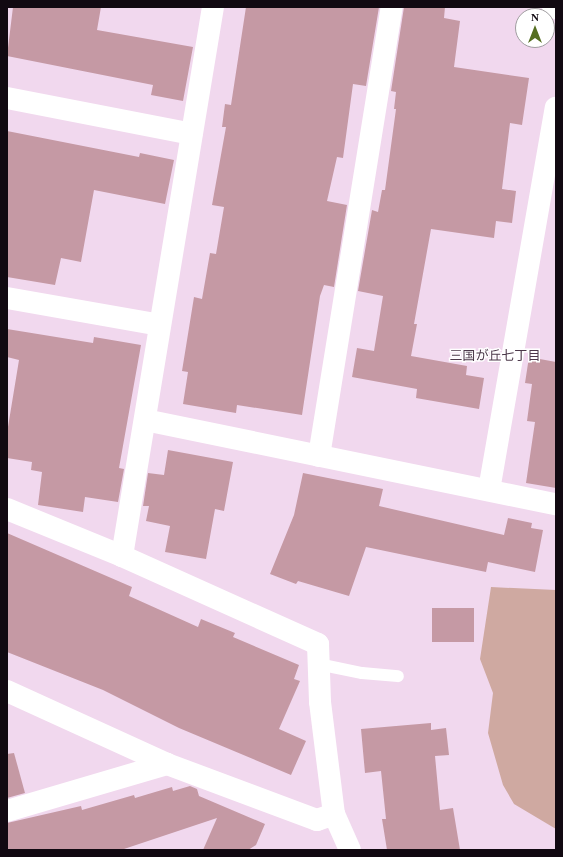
<!DOCTYPE html>
<html>
<head>
<meta charset="utf-8">
<style>
  body { margin:0 }
  #map { position:relative; width:563px; height:857px; overflow:hidden; background:#f1d8ee; font-family:"Times New Roman","Noto Sans JP",serif }
  div>[style] { position:absolute }
  [style*='--x'] { left:calc(var(--x)*1px); top:calc(var(--y)*1px); width:calc(var(--w)*1px); rotate:calc(var(--a)*1deg) }
  .green>* { inset:0; background:#cfa9a1 }
  .building>* { inset:0; background:#c599a4; transform-origin:0 0 }
  .service>* { height:12px; margin:-6px; padding:0 6px; transform-origin:6px; border-radius:6px; background:#fff }
  .minor>* { height:22px; margin:-11px; padding:0 11px; transform-origin:11px; border-radius:11px; background:#fff }
  span { translate:-50% -50%; white-space:nowrap; text-align:center; line-height:1.15; -webkit-text-stroke:3px #fff; paint-order:stroke }
  .neighbourhood-label { font-size:13px; color:#4c384a }
  .frame { position:absolute; inset:0; border:8px solid #110911; pointer-events:none }
  .north { position:absolute; left:515px; top:8px; width:40px; height:40px; box-sizing:border-box; background:#fff; border:1px solid #a09da0; border-radius:50%; rotate:0deg; font-size:11px; font-weight:700; line-height:16px; text-align:center; color:#110911 }
  .north::after { content:''; display:block; margin:auto; width:14px; height:18px; background:#556e21; clip-path:polygon(50% 0,100% 100%,50% 72%,0 100%) }
</style>
</head>
<body>
<div id="map">
  <div class="green">
    <div style="clip-path:polygon(491px 587px,556px 590px,556px 829px,514px 804px,503px 785px,488px 733px,493px 693px,480px 659px)"></div>
  </div>
  <div class="building">
    <div style="clip-path:polygon(13px 7px,101px 7px,97px 30px,193px 47px,183px 101px,151px 95px,153px 85px,7px 56px)"></div>
    <div style="clip-path:polygon(246px 7px,379px 7px,366px 86px,353px 84px,343px 158px,337px 157px,327px 201px,347px 205px,334px 287px,324px 285px,320px 296px,302px 415px,237px 405px,236px 413px,183px 404px,188px 372px,182px 371px,194px 297px,202px 299px,210px 253px,216px 254px,224px 207px,212px 205px,226px 127px,222px 127px,225px 104px,231px 105px)"></div>
    <div style="clip-path:polygon(404px 7px,445px 7px,444px 18px,460px 21px,454px 67px,529px 78px,522px 125px,510px 123px,502px 189px,516px 191px,512px 223px,496px 221px,494px 238px,431px 229px,414px 324px,417px 324px,411px 356px,467px 366px,466px 375px,484px 378px,479px 409px,416px 398px,417px 389px,352px 377px,357px 348px,374px 351px,383px 296px,358px 291px,372px 210px,378px 212px,382px 190px,385px 190px,396px 109px,394px 109px,396px 92px,391px 91px)"></div>
    <div style="clip-path:polygon(7px 131px,139px 157px,140px 153px,174px 160px,165px 204px,94px 190px,81px 262px,61px 258px,55px 285px,7px 277px)"></div>
    <div style="clip-path:polygon(7px 329px,93px 343px,94px 337px,141px 345px,119px 468px,124px 469px,118px 502px,85px 497px,83px 512px,38px 505px,42px 472px,31px 470px,32px 462px,7px 458px,7px 433px,19px 360px,7px 357px)"></div>
    <div style="clip-path:polygon(529px 357px,556px 362px,556px 488px,526px 483px,535px 422px,527px 421px,532px 384px,525px 383px)"></div>
    <div style="clip-path:polygon(168px 450px,233px 462px,224px 511px,215px 509px,206px 559px,165px 552px,170px 526px,146px 521px,149px 506px,143px 506px,148px 473px,164px 475px)"></div>
    <div style="clip-path:polygon(303px 473px,383px 489px,379px 506px,504px 535px,508px 518px,532px 523px,531px 528px,543px 530px,535px 572px,488px 562px,486px 572px,366px 547px,349px 596px,298px 581px,296px 584px,270px 574px,294px 515px)"></div>
    <div style="clip-path:polygon(7px 533px,132px 587px,129px 596px,198px 627px,201px 619px,235px 633px,233px 637px,299px 665px,294px 679px,300px 681px,279px 729px,306px 741px,291px 775px,179px 728px,103px 690px,7px 652px)"></div>
    <div style="left:432px;top:608px;width:42px;height:34px"></div>
    <div style="clip-path:polygon(431px 723px,431px 730px,446px 728px,449px 755px,435px 756px,440px 810px,453px 808px,460px 850px,387px 850px,382px 819px,386px 819px,381px 771px,365px 773px,361px 729px)"></div>
    <div style="clip-path:polygon(14px 753px,25px 793px,7px 798px,7px 754px)"></div>
    <div style="clip-path:polygon(190px 786px,197px 789px,199px 796px,265px 824px,256px 845px,248px 850px,203px 850px,217px 818px,121px 850px,7px 850px,7px 823px,81px 806px,82px 810px,134px 795px,135px 798px,172px 787px,173px 791px)"></div>
  </div>
  <div class="service">
    <div style="--x:318;--y:664;--w:45;--a:11.6"></div>
    <div style="--x:362;--y:673;--w:36;--a:5"></div>
  </div>
  <div class="minor">
    <div style="--x:553;--y:7;--w:3;--a:18"></div>
    <div style="--x:7;--y:98;--w:188;--a:11"></div>
    <div style="--x:7;--y:298;--w:155;--a:10"></div>
    <div style="--x:145;--y:420;--w:419;--a:11.6"></div>
    <div style="--x:319;--y:456;--w:455;--a:-80.8"></div>
    <div style="--x:489;--y:490;--w:388;--a:-80.1"></div>
    <div style="--x:7;--y:509;--w:124;--a:22.2"></div>
    <div style="--x:122;--y:556;--w:215;--a:24.2"></div>
    <div style="--x:318;--y:644;--w:58;--a:88"></div>
    <div style="--x:320;--y:702;--w:113;--a:82.9"></div>
    <div style="--x:334;--y:814;--w:39;--a:66"></div>
    <div style="--x:122;--y:556;--w:556;--a:-80.59"></div>
    <div style="--x:7;--y:691;--w:176;--a:24.5"></div>
    <div style="--x:7;--y:811;--w:167;--a:-16.4"></div>
    <div style="--x:167;--y:764;--w:160;--a:20.5"></div>
    <div style="--x:317;--y:820;--w:18;--a:-19"></div>
  </div>
  <div class="neighbourhood-label">
    <span style="left:495px;top:356px">三国が丘七丁目</span>
  </div>
  <div class="frame"></div>
  <div class="north">N</div>
</div>
</body>
</html>
